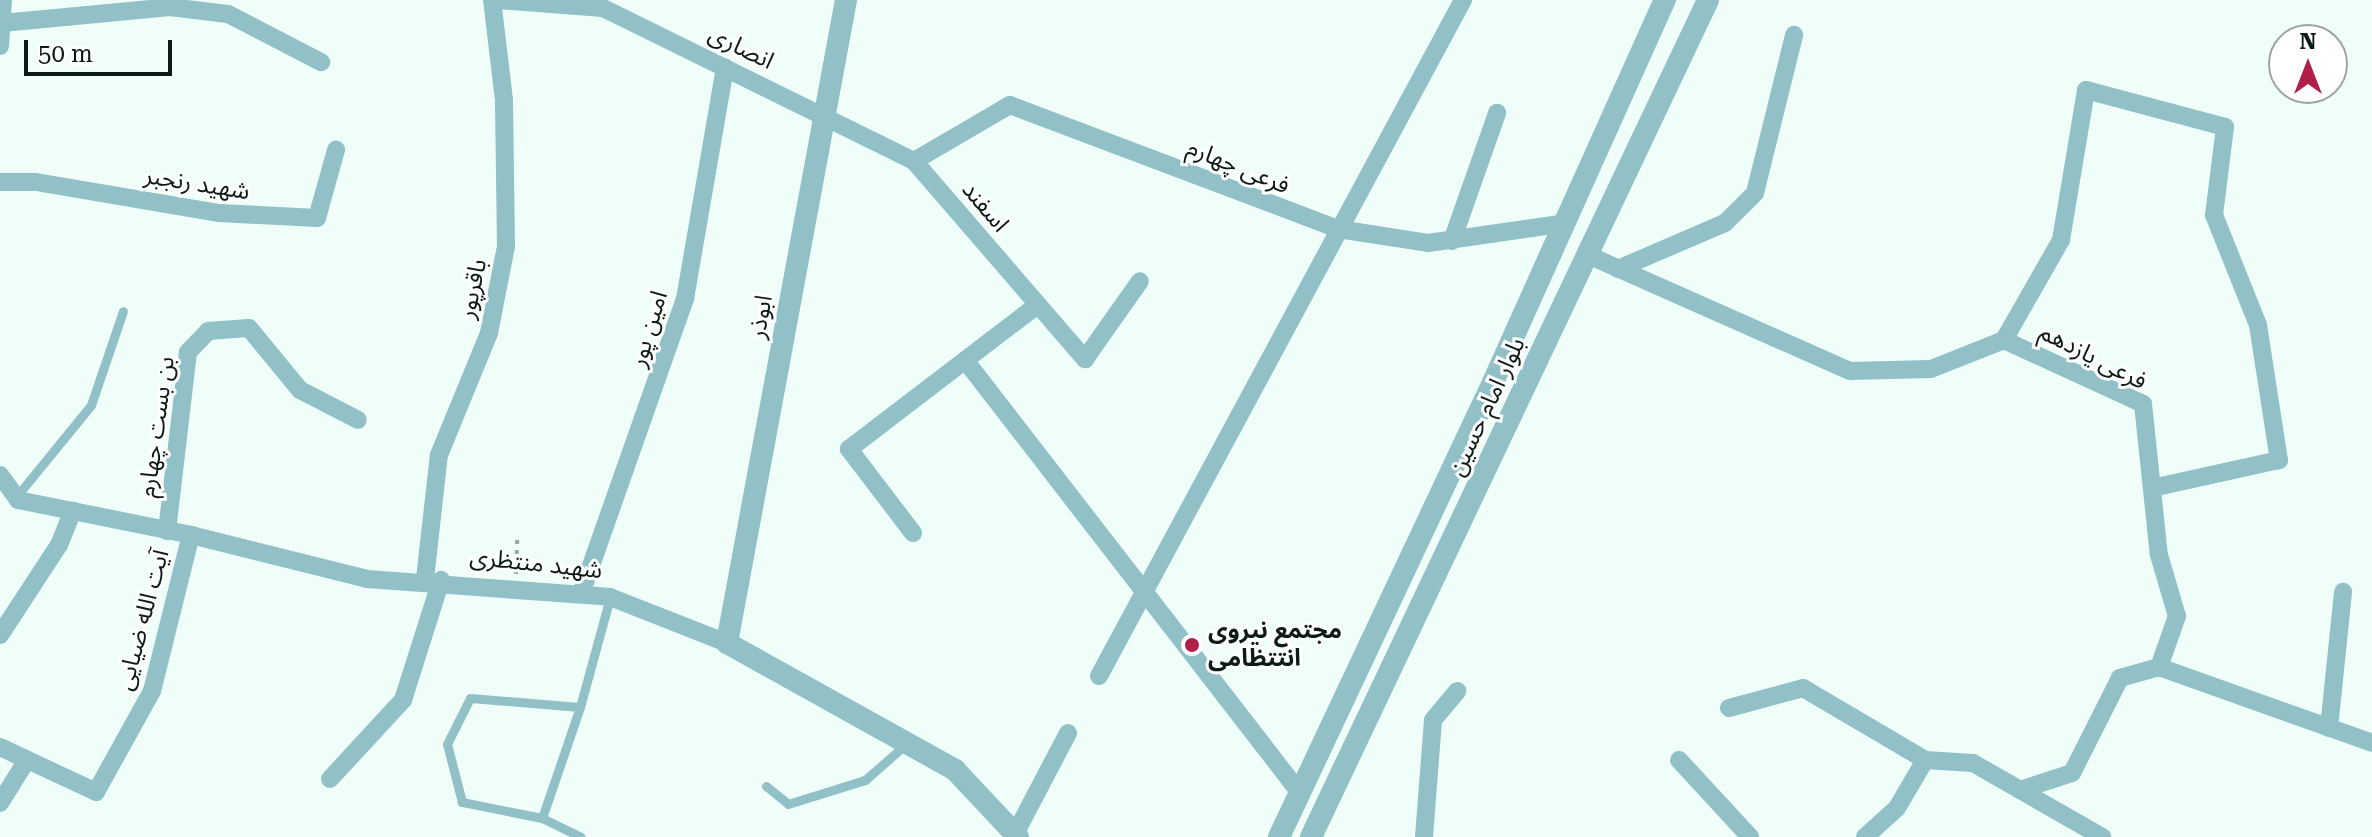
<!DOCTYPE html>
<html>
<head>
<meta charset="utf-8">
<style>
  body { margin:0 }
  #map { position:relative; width:2372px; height:837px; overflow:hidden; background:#effef9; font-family:"Roboto Serif","Noto Sans Arabic",serif }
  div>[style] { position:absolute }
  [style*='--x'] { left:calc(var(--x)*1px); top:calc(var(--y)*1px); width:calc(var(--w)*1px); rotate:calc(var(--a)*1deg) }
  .path>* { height:4px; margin-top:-2px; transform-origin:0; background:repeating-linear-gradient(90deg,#98a7a3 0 4px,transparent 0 10px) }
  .service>* { height:9px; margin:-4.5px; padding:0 4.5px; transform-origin:4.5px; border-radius:4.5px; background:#91c0c7 }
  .minor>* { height:18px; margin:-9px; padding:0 9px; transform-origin:9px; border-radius:9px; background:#91c0c7 }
  .tertiary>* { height:22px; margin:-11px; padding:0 11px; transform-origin:11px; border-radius:11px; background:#91c0c7 }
  .dots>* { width:22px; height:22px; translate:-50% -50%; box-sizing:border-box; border:4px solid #fff; border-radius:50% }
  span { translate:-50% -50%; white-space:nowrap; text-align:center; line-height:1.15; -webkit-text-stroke:6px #fff; paint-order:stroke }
  .street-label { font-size:24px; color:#0c1b17 }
  .poi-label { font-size:24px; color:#0c1b17; font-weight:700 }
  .left { translate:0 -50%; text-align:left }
  .north { position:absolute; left:2268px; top:24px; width:80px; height:80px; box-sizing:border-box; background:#fff; border:2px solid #9ea4a2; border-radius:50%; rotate:0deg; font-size:22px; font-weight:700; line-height:32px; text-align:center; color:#0c1b17 }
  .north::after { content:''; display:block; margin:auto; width:28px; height:36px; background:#b11f49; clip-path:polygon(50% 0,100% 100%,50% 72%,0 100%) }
  .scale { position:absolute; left:24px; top:40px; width:148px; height:36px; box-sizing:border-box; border:4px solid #0c1b17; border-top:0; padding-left:10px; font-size:24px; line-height:28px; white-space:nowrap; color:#0c1b17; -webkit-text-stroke:6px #fff; paint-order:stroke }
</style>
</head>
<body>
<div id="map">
  <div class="path">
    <div style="--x:516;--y:574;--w:35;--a:-88"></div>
  </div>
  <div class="service">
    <div style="--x:16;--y:497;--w:119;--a:-50.8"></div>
    <div style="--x:91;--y:405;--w:99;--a:-71.2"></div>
    <div style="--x:580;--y:707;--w:117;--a:108.9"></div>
    <div style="--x:542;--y:818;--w:82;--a:-168.7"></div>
    <div style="--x:462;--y:802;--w:60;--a:-104.5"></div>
    <div style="--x:447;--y:744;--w:51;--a:-63.4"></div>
    <div style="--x:470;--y:698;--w:110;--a:4.7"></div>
    <div style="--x:580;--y:707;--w:114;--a:-74.7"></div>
    <div style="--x:766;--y:786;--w:28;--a:39"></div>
    <div style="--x:788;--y:804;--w:81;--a:-17.3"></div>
    <div style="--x:865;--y:780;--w:53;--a:-41.2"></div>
    <div style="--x:542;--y:818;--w:43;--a:26"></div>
  </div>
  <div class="minor">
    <div style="--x:497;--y:0;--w:106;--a:4.3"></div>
    <div style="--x:603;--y:8;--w:347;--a:26.2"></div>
    <div style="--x:914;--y:161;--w:262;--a:49.2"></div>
    <div style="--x:1085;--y:359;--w:95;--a:-54.8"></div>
    <div style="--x:2;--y:23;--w:169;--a:-5.4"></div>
    <div style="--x:170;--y:7;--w:58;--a:6.9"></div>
    <div style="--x:228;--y:14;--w:105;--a:27.3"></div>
    <div style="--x:0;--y:46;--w:46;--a:-86.3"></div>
    <div style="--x:914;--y:161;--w:111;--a:-30.3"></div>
    <div style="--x:1010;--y:105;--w:351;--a:20.7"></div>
    <div style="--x:1338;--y:229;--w:91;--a:8.8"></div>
    <div style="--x:1428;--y:243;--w:139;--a:-8.2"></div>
    <div style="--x:0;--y:182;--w:36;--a:0"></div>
    <div style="--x:36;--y:182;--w:186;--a:9.6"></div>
    <div style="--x:219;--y:213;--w:98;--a:2.9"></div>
    <div style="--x:317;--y:218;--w:71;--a:-74.4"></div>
    <div style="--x:1452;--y:241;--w:136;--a:-70.6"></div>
    <div style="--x:1588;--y:255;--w:287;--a:23.9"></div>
    <div style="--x:1850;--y:371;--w:81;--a:-1.4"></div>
    <div style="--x:1931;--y:369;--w:79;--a:-21.7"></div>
    <div style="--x:2004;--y:340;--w:153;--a:24.7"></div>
    <div style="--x:2143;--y:404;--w:152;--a:84"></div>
    <div style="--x:2159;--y:555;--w:64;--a:73.6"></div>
    <div style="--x:2177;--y:616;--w:54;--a:109.4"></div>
    <div style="--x:2159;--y:667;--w:41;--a:164.2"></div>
    <div style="--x:2120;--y:678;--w:106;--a:116.8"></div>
    <div style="--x:2072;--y:773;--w:55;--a:161.9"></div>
    <div style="--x:1618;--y:269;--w:116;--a:-23.3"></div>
    <div style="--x:1725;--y:223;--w:42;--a:-45"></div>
    <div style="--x:1755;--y:193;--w:163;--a:-76.1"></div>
    <div style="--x:2004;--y:340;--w:115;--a:-60.3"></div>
    <div style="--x:2061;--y:240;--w:152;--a:-80.5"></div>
    <div style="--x:2086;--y:90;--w:144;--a:14.9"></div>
    <div style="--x:2225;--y:127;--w:89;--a:97.1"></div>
    <div style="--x:2214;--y:215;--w:118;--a:68.2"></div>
    <div style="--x:2258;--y:325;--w:137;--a:81.2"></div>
    <div style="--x:2279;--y:460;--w:130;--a:167.6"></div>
    <div style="--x:965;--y:360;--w:547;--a:52.27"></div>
    <div style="--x:0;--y:475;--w:31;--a:54"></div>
    <div style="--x:18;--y:500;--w:177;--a:11.4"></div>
    <div style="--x:191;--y:535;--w:181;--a:14"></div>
    <div style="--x:367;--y:579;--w:244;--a:4.2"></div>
    <div style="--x:610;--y:597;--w:126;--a:21.5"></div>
    <div style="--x:167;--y:531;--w:180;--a:-83.3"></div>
    <div style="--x:188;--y:352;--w:29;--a:-46"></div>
    <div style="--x:208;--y:331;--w:41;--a:-4.2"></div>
    <div style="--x:249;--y:328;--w:80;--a:50.6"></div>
    <div style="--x:300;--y:390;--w:65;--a:27.3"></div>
    <div style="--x:913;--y:533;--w:106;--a:-127.3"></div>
    <div style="--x:849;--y:449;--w:235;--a:-37.4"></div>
    <div style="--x:425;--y:579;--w:125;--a:-83.6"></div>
    <div style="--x:439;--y:455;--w:132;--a:-67.7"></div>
    <div style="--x:489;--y:333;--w:89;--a:-78.9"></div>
    <div style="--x:506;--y:246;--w:146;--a:-90.8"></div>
    <div style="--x:504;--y:100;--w:101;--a:-96.8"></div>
    <div style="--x:581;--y:594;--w:313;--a:-70.6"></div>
    <div style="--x:685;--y:299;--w:235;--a:-80.2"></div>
    <div style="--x:0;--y:635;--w:108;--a:-56.8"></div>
    <div style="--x:59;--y:545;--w:37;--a:-68"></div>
    <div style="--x:2159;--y:667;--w:226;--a:19.6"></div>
    <div style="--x:1099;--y:676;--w:768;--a:-61.7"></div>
    <div style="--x:1729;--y:708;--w:77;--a:-15.1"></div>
    <div style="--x:1803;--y:688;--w:142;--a:30.5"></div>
    <div style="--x:2329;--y:728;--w:137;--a:-84.1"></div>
    <div style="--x:0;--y:747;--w:106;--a:25.1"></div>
    <div style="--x:96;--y:792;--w:115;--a:-61"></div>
    <div style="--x:152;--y:691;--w:161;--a:-76"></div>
    <div style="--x:1679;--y:760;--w:105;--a:47.3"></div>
    <div style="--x:330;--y:779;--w:108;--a:-47.3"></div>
    <div style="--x:403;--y:700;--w:126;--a:-72.4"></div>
    <div style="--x:0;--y:803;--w:51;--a:-57.9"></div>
    <div style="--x:1015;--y:834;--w:114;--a:-62.3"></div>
    <div style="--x:1424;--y:837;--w:117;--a:-85.6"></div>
    <div style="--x:1433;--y:720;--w:38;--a:-50"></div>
    <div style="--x:1865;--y:837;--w:43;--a:-42.2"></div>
    <div style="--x:1897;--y:808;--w:56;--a:-59.7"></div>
    <div style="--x:1925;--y:760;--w:48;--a:3.6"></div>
    <div style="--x:1973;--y:763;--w:149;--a:29.8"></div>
  </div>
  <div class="tertiary">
    <div style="--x:846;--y:0;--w:654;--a:100.49"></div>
    <div style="--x:727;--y:643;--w:261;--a:29.1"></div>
    <div style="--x:955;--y:770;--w:92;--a:46.8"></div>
    <div style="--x:1279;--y:837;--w:483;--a:-64.8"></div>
    <div style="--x:1485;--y:400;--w:439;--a:-65.8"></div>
    <div style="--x:1311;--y:837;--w:926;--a:-64.62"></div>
  </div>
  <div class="dots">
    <div style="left:1192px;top:645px;background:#b11f49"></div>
  </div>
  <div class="street-label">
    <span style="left:741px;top:48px;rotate:26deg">انصاری</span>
    <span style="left:1238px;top:167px;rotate:22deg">فرعی چهارم</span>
    <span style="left:197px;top:184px;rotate:9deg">شهید رنجبر</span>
    <span style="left:985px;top:207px;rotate:50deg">اسفند</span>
    <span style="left:473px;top:289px;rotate:-78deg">باقرپور</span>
    <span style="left:761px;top:317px;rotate:-80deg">ابوذر</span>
    <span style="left:649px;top:329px;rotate:-73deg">امین پور</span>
    <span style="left:2093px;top:357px;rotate:27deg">فرعی یازدهم</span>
    <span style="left:1487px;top:407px;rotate:-65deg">بلوار امام حسین</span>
    <span style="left:157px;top:427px;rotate:-82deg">بن بست چهارم</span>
    <span style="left:536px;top:564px;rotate:6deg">شهید منتظری</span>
    <span style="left:143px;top:620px;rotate:-75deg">آیت الله ضیایی</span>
  </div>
  <div class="poi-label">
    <span class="left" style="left:1208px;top:645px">مجتمع نیروی<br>انتتظامی</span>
  </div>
  <div class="north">N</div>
  <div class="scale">50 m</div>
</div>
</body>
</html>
